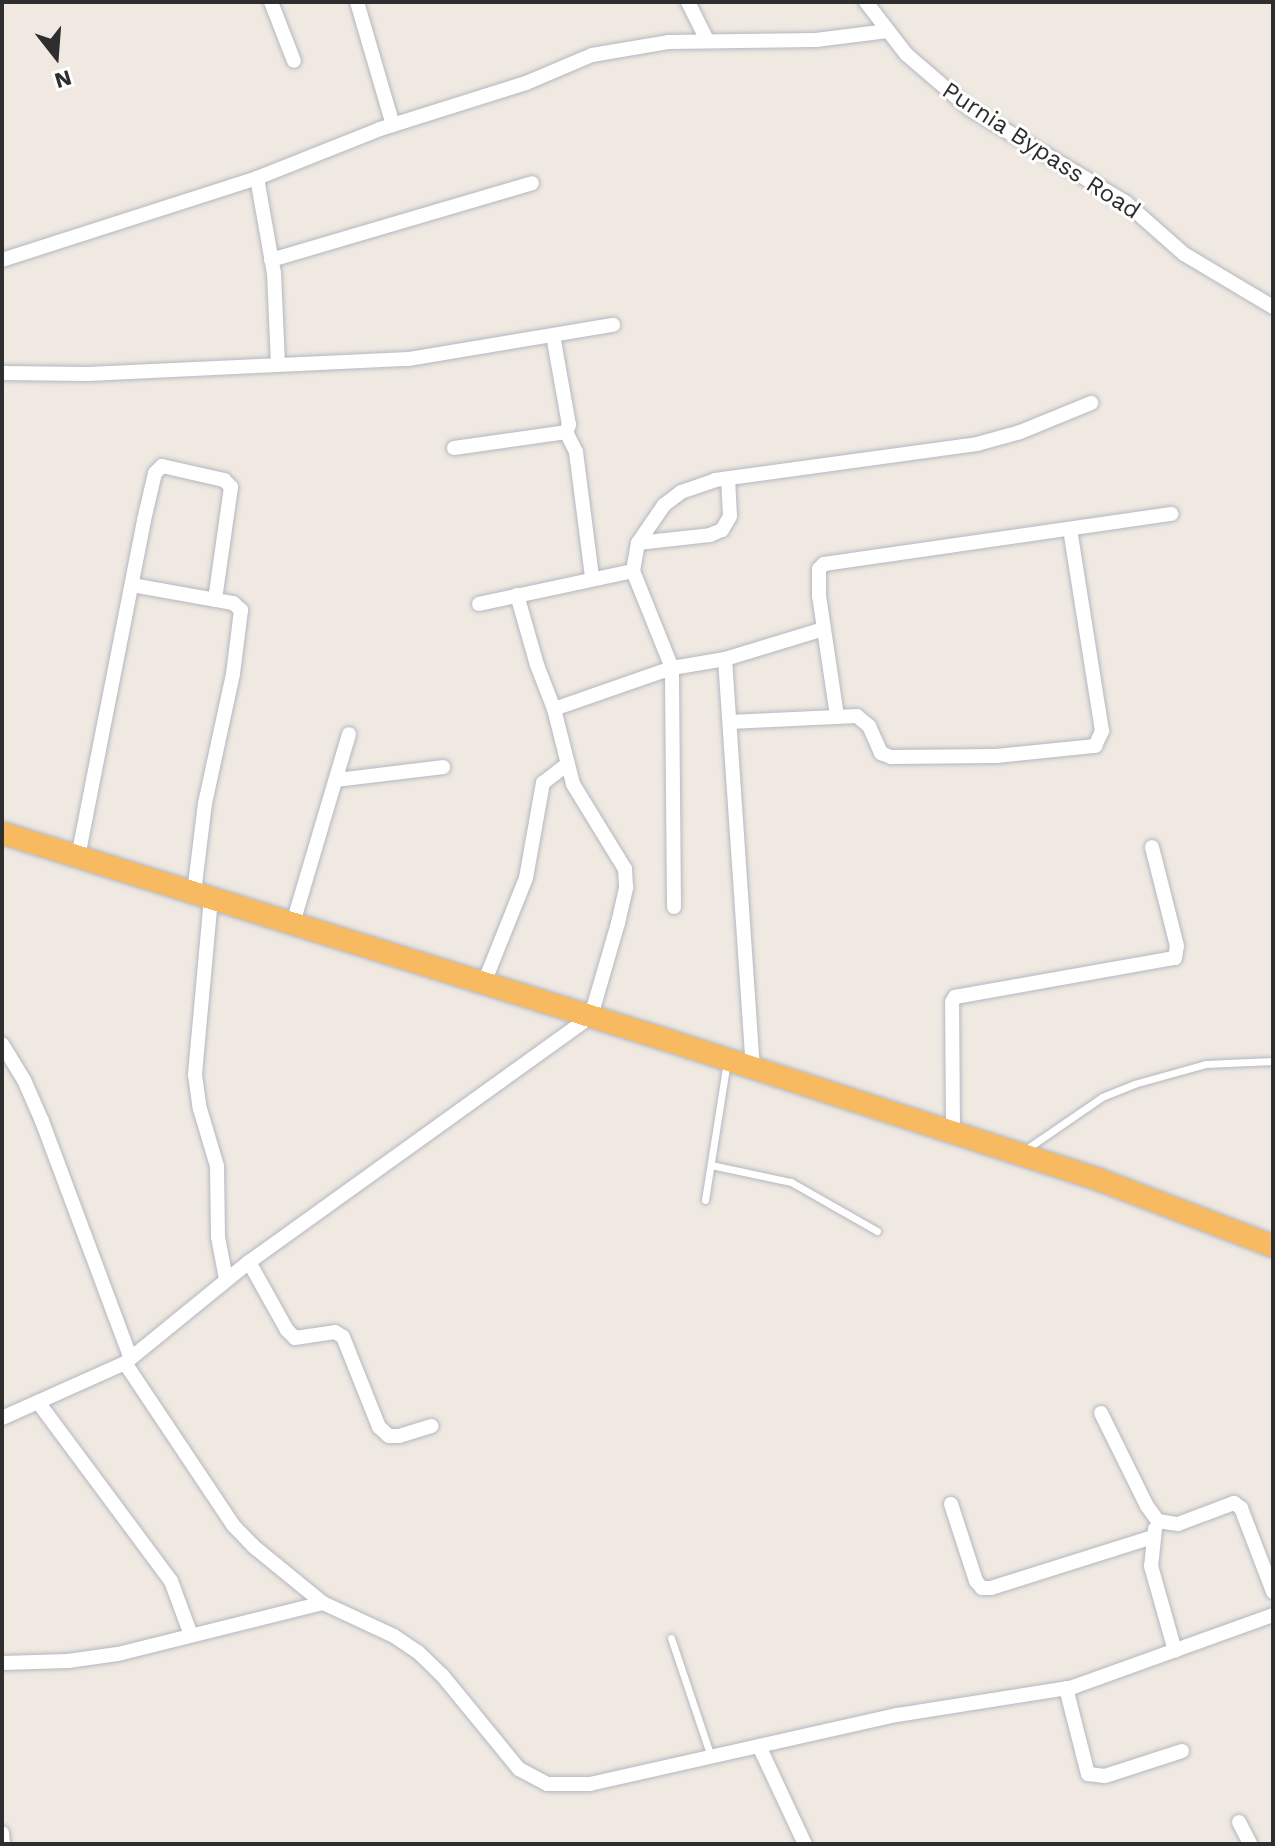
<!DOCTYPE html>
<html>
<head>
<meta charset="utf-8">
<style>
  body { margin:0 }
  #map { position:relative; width:1275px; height:1846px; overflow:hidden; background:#efe9e1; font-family:"Work Sans",sans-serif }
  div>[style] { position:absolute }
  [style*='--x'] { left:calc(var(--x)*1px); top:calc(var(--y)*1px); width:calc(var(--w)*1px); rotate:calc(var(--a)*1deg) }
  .roads { filter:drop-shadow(0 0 2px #b4b7c1) drop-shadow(0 0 2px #b4b7c1) }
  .service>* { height:7px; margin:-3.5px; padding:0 3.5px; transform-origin:3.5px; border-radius:3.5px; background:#fff }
  .minor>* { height:14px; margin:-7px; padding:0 7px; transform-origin:7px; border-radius:7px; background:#fff }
  .trunk>* { height:22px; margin:-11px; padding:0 11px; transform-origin:11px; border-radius:11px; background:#f8ba60 }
  span { translate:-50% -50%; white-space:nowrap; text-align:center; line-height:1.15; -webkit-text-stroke:6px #fff; paint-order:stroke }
  .street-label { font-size:24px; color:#2e2e2e }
  .frame { position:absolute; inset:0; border:4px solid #2e2e2e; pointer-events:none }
  .north { position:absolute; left:16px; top:16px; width:80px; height:80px; -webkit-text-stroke:6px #fff; paint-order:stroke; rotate:163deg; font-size:22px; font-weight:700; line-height:32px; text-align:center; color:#2e2e2e }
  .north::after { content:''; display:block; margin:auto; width:28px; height:36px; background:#2e2e2e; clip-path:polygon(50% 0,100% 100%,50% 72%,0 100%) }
</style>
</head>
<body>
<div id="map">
  <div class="roads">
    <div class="service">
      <div style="--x:1025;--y:1150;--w:93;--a:-34.5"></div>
      <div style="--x:1102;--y:1097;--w:35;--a:-22"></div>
      <div style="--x:1134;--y:1084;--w:75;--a:-15.5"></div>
      <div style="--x:1206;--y:1064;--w:67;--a:-2.6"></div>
      <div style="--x:711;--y:1165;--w:82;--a:12"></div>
      <div style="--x:791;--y:1182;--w:99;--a:29.7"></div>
      <div style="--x:705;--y:1200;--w:141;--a:-81"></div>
      <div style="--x:671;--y:1638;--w:126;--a:71.4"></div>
    </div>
    <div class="minor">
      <div style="--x:271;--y:2;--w:63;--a:68.7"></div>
      <div style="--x:357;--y:2;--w:128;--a:73.7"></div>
      <div style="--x:688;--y:2;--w:42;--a:63.4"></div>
      <div style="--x:866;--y:2;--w:66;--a:52.4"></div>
      <div style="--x:906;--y:54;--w:84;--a:40.7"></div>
      <div style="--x:970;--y:109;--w:181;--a:31"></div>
      <div style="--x:1125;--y:202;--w:79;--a:41.4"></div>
      <div style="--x:1184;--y:254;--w:104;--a:30.8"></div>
      <div style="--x:257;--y:178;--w:97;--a:79.9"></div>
      <div style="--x:274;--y:273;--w:91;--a:87.5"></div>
      <div style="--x:2;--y:260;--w:268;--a:-17.8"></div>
      <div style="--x:257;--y:178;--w:132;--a:-21.7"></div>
      <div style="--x:380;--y:129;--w:153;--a:-17.5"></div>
      <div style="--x:526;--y:83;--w:72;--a:-23"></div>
      <div style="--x:592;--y:55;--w:77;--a:-9.7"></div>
      <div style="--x:668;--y:42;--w:148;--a:-0.8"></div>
      <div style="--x:816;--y:40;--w:72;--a:-7.2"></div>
      <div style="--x:271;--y:260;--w:272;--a:-16.4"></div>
      <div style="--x:2;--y:373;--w:86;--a:0.7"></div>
      <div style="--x:88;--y:374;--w:321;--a:-2.7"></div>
      <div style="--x:409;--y:359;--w:207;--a:-9.5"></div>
      <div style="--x:566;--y:432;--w:22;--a:63"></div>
      <div style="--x:576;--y:452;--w:126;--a:82.7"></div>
      <div style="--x:454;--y:448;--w:113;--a:-8.1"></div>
      <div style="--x:566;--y:432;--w:8;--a:-67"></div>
      <div style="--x:569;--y:425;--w:91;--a:-100.1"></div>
      <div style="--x:638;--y:543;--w:72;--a:-6.3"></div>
      <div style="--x:710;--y:535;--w:13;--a:-23"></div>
      <div style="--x:722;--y:530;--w:16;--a:-60"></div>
      <div style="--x:730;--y:516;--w:35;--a:-93"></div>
      <div style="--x:132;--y:585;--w:103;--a:10.1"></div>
      <div style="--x:233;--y:603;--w:11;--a:41"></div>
      <div style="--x:241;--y:610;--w:64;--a:97.1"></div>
      <div style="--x:233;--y:674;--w:132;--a:102.2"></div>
      <div style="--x:205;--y:803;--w:91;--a:97"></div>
      <div style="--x:479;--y:604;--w:157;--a:-12.1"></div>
      <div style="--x:725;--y:659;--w:410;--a:86.1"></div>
      <div style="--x:554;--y:709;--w:125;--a:-19.2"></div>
      <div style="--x:672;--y:668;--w:54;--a:-9.6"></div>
      <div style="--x:725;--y:659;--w:103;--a:-16.9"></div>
      <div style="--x:837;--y:716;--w:121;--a:-98.5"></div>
      <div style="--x:819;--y:596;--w:27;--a:-90"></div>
      <div style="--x:819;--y:569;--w:7;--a:-45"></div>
      <div style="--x:824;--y:564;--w:351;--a:-8.2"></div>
      <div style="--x:730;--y:722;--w:127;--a:-2.7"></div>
      <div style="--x:857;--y:716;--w:16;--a:40"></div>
      <div style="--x:869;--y:726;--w:30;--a:66"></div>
      <div style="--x:881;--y:753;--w:11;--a:22"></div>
      <div style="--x:891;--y:757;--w:105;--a:-0.5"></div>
      <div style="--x:996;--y:756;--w:100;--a:-5.8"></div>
      <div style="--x:1095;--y:746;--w:17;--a:-65"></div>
      <div style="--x:1102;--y:731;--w:204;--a:-99"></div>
      <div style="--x:336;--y:780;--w:108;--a:-6.9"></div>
      <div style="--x:78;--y:857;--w:343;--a:-78.9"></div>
      <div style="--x:144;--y:520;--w:48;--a:-76.8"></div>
      <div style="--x:155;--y:473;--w:10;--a:-45"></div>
      <div style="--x:162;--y:466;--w:64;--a:12.7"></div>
      <div style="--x:224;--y:480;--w:10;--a:45"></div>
      <div style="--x:231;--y:487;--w:114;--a:98.1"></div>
      <div style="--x:211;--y:898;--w:178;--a:95.2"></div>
      <div style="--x:195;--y:1075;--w:34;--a:82"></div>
      <div style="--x:200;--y:1109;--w:59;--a:73.4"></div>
      <div style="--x:217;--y:1166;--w:71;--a:89.2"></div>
      <div style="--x:218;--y:1237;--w:43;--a:79.2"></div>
      <div style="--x:674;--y:907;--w:239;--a:-90.5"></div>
      <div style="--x:672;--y:668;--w:105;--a:-111.9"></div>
      <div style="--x:633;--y:571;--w:28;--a:-80"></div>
      <div style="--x:638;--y:543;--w:46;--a:-55.6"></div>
      <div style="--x:664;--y:505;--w:21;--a:-37"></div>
      <div style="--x:681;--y:492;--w:36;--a:-19"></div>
      <div style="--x:715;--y:480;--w:264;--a:-7.8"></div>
      <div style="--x:977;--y:444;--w:45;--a:-15.6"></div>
      <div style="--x:1020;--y:432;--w:77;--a:-22.2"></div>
      <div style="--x:293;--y:923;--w:197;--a:-73.5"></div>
      <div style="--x:484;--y:983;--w:113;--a:-68.2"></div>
      <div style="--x:526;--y:878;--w:97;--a:-79.9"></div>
      <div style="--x:543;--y:783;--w:31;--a:-38"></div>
      <div style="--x:2;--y:1044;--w:42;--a:58.6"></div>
      <div style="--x:24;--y:1080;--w:45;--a:66.3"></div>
      <div style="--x:42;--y:1121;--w:251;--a:69.5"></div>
      <div style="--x:953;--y:1132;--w:130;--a:-90.4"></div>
      <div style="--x:952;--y:1002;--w:6;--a:-59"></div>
      <div style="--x:955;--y:997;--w:223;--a:-10.1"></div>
      <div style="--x:1175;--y:958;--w:12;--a:-81"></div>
      <div style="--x:1177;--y:946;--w:102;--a:-104.2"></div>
      <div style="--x:249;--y:1262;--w:78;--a:60.8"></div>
      <div style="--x:287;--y:1330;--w:11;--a:45"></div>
      <div style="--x:295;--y:1338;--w:40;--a:-8.5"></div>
      <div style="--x:335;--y:1332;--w:9;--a:32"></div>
      <div style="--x:343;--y:1337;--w:97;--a:68.2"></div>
      <div style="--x:379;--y:1427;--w:13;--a:42"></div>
      <div style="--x:389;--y:1436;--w:10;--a:0"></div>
      <div style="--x:399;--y:1436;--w:34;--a:-17"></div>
      <div style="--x:125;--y:1363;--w:195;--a:56.3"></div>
      <div style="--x:233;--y:1525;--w:29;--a:46"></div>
      <div style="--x:253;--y:1546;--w:90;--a:39.2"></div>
      <div style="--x:323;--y:1603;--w:78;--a:24.9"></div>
      <div style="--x:394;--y:1636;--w:29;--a:34"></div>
      <div style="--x:418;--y:1652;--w:33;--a:44"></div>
      <div style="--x:442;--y:1675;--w:122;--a:50.7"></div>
      <div style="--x:519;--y:1769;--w:32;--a:28"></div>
      <div style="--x:547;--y:1784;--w:43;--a:0"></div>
      <div style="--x:590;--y:1784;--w:315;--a:-12.7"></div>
      <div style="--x:897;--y:1715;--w:178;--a:-9"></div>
      <div style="--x:1073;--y:1687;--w:213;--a:-19.8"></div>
      <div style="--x:38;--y:1402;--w:223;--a:53.4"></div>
      <div style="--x:171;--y:1581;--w:58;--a:69.7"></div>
      <div style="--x:1101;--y:1413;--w:104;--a:63.7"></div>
      <div style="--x:1147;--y:1506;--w:19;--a:54"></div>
      <div style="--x:1158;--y:1521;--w:20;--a:9"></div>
      <div style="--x:1178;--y:1524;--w:60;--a:-20.6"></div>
      <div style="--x:1234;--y:1503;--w:9;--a:36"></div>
      <div style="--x:1241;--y:1508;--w:90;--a:69.1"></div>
      <div style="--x:2;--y:1418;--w:135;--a:-24.1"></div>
      <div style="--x:125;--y:1363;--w:160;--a:-39.2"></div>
      <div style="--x:249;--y:1262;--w:421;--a:-35.7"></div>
      <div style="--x:591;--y:1016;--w:97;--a:-73.8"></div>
      <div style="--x:618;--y:923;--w:37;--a:-77"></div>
      <div style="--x:626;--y:887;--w:18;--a:-93"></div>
      <div style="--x:625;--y:869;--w:100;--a:-121.5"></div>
      <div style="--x:573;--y:784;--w:77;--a:-104.2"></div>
      <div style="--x:554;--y:709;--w:47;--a:-111.1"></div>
      <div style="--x:537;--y:665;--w:73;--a:-105.9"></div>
      <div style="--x:951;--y:1504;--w:81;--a:72"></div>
      <div style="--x:976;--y:1581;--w:9;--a:49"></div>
      <div style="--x:982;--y:1588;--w:9;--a:0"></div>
      <div style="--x:991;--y:1588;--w:170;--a:-17.5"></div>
      <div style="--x:1155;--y:1529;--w:37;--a:96"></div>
      <div style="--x:1151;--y:1566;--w:88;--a:74.2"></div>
      <div style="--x:2;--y:1663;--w:66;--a:-1.7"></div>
      <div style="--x:68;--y:1661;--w:50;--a:-8"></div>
      <div style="--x:118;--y:1654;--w:211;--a:-14"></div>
      <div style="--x:1066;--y:1688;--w:89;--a:75.7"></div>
      <div style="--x:1088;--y:1774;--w:17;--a:7"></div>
      <div style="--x:1105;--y:1776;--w:81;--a:-18"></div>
      <div style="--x:759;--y:1746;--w:108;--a:64.9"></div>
      <div style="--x:1239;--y:1822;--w:25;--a:63"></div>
      <div style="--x:2;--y:1833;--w:11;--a:85"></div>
    </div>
    <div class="trunk">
      <div style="--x:2;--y:833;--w:696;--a:17.29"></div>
      <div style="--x:667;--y:1040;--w:455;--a:17.9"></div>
      <div style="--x:1100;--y:1180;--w:185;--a:20.9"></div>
    </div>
  </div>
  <div class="street-label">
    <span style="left:1041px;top:151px;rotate:33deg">Purnia Bypass Road</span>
  </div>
  <div class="frame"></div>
  <div class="north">N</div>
</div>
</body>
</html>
